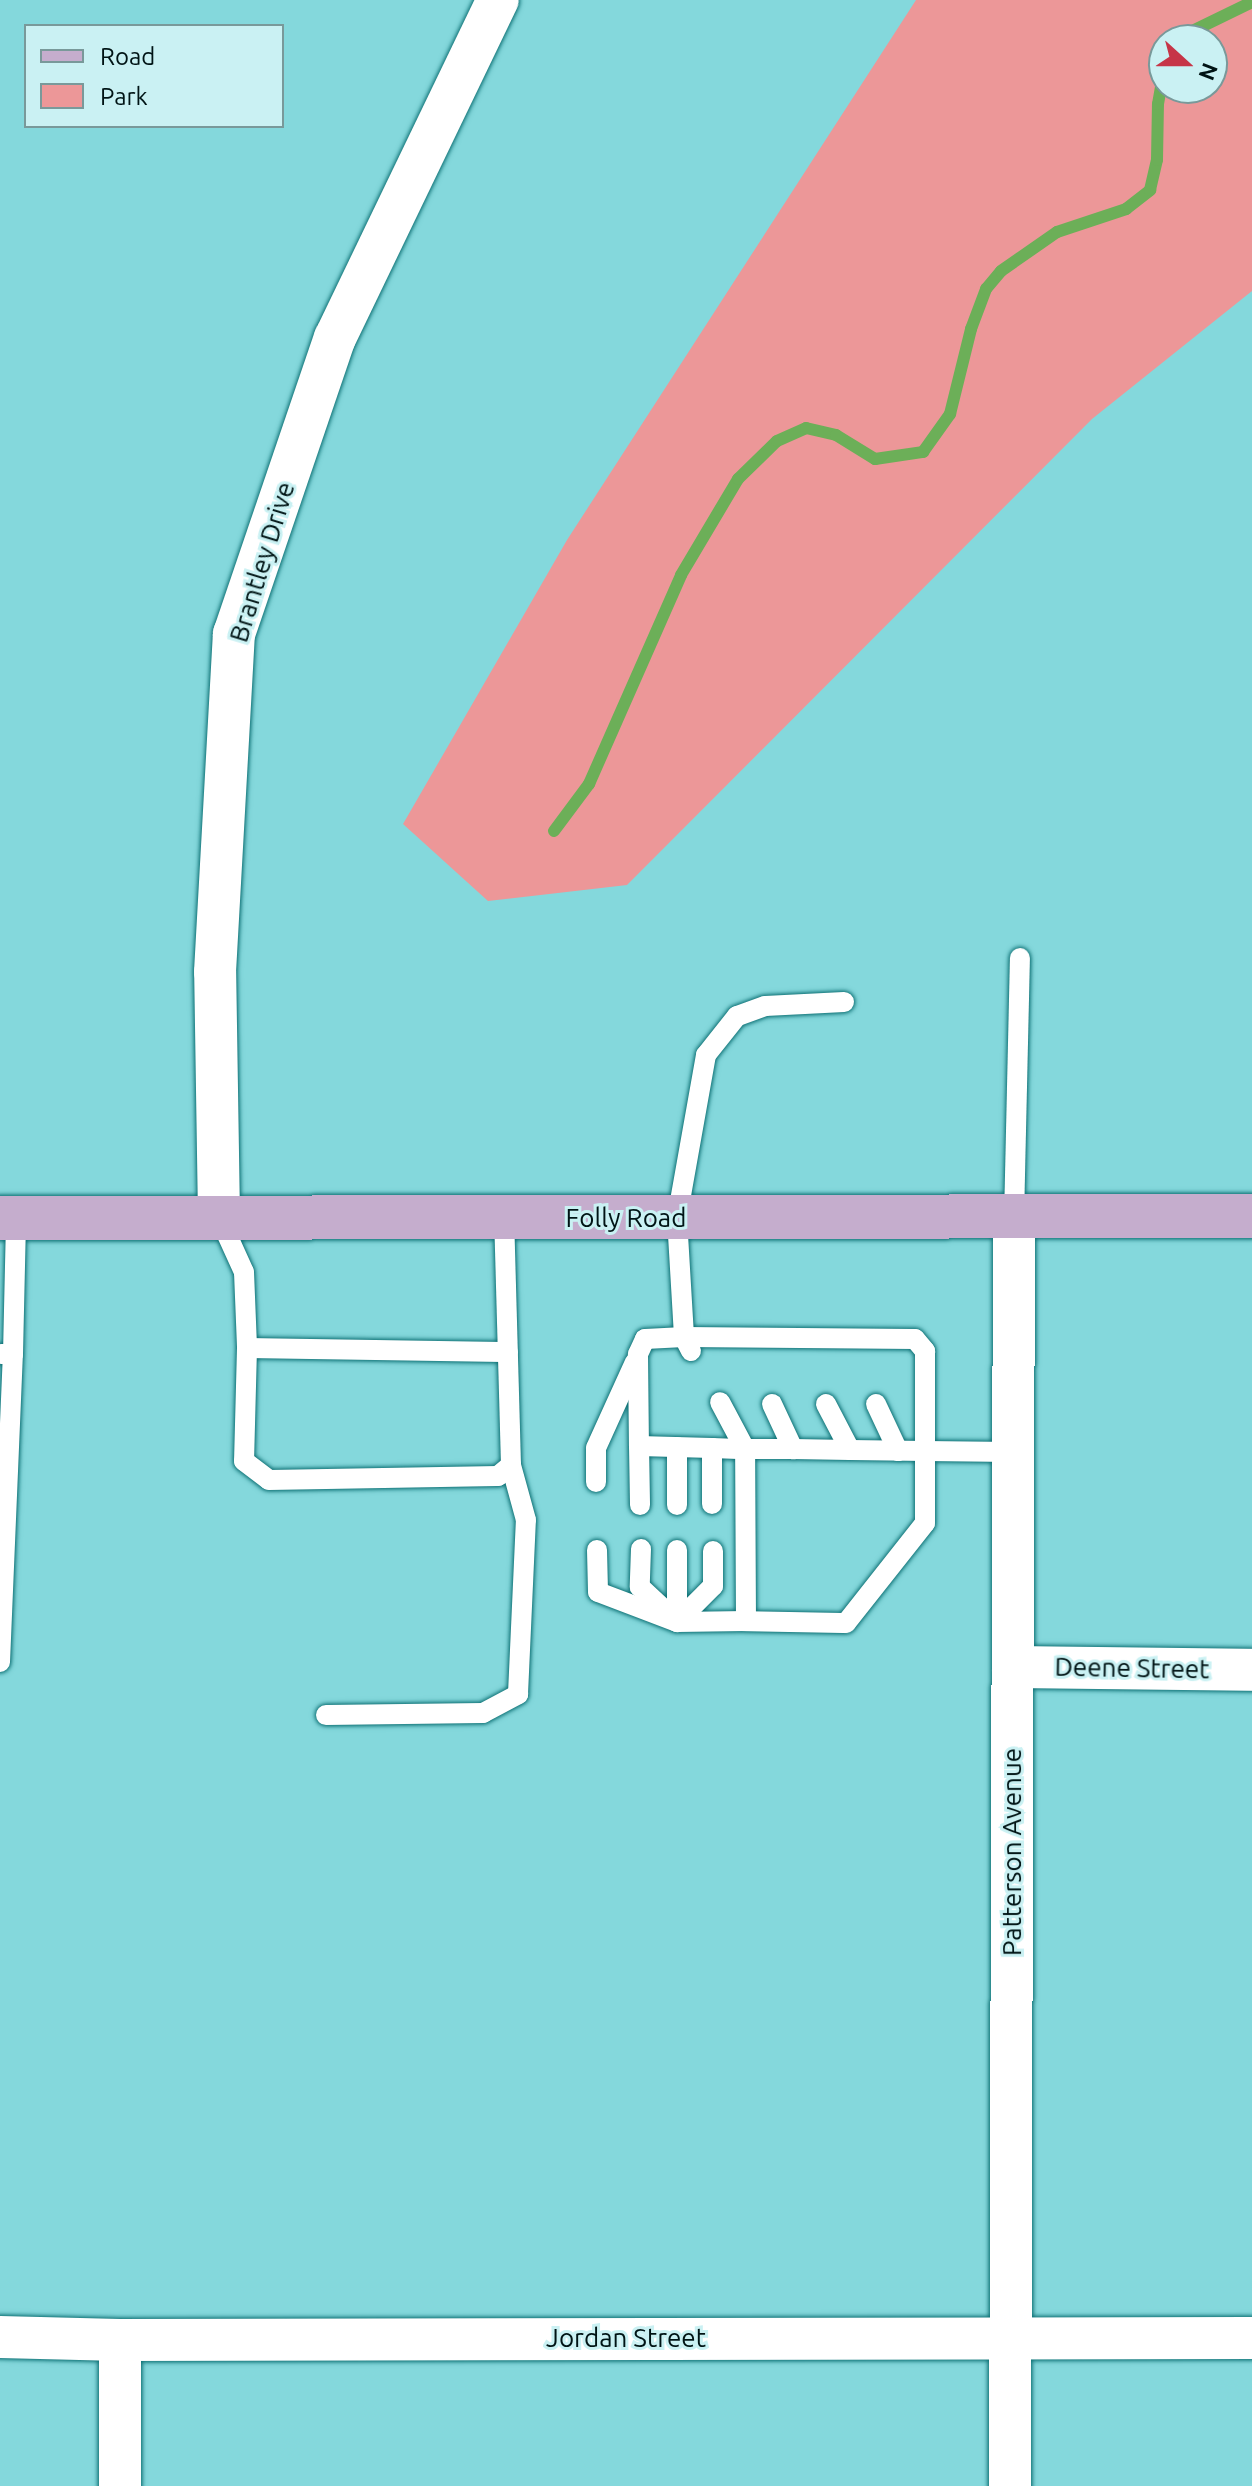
<!DOCTYPE html>
<html>
<head>
<meta charset="utf-8">
<style>
  body { margin:0 }
  #map { position:relative; width:1252px; height:2486px; overflow:hidden; background:#84d8dc; font-family:Ubuntu,sans-serif }
  div>[style] { position:absolute }
  [style*='--x'] { left:calc(var(--x)*1px); top:calc(var(--y)*1px); width:calc(var(--w)*1px); rotate:calc(var(--a)*1deg) }
  .green>* { inset:0; background:#ec9798 }
  .stream>* { height:12px; margin:-6px; padding:0 6px; transform-origin:6px; border-radius:6px; background:#6caf58 }
  .roads { filter:drop-shadow(0 0 2px #0e7175) drop-shadow(0 0 2px #0e7175) }
  .service>* { height:20px; margin:-10px; padding:0 10px; transform-origin:10px; border-radius:10px; background:#fff }
  .minor>* { height:42px; margin:-21px; padding:0 21px; transform-origin:21px; border-radius:21px; background:#fff }
  .primary>* { height:44px; margin:-22px; padding:0 22px; transform-origin:22px; border-radius:22px; background:#c5adcd }
  span { translate:-50% -50%; white-space:nowrap; text-align:center; line-height:1.15; -webkit-text-stroke:6px #caf1f3; paint-order:stroke }
  .street-label { font-size:26px; color:#001415 }
  .legend { position:absolute; left:24px; top:24px; width:260px; height:104px; box-sizing:border-box; background:#caf1f3; border:2px solid #79999a; margin:0; padding:10px 14px; list-style:none; font-size:24px; color:#001415 }
  .legend li { display:flex; align-items:center; gap:16px; height:40px }
  .legend b { width:40px; border:2px solid #79999a }
  .north { position:absolute; left:1148px; top:24px; width:80px; height:80px; box-sizing:border-box; background:#caf1f3; border:2px solid #79999a; border-radius:50%; rotate:111deg; font-size:22px; font-weight:700; line-height:32px; text-align:center; color:#001415 }
  .north::after { content:''; display:block; margin:auto; width:28px; height:36px; background:#c63547; clip-path:polygon(50% 0,100% 100%,50% 72%,0 100%) }
</style>
</head>
<body>
<div id="map">
  <div class="green">
    <div style="clip-path:polygon(evenodd,916px 0,1252px 0,1252px 291px,1092px 419px,627px 885px,488px 901px,403px 824px,567px 540px,916px 0,1164px 40px,1212px 40px,1212px 88px,1164px 88px,1164px 40px)"></div>
  </div>
  <div class="stream">
    <div style="--x:1174;--y:40;--w:87;--a:-26"></div>
    <div style="--x:554;--y:831;--w:59;--a:-53.3"></div>
    <div style="--x:589;--y:784;--w:228;--a:-66.2"></div>
    <div style="--x:681;--y:575;--w:112;--a:-59.3"></div>
    <div style="--x:738;--y:479;--w:54;--a:-44.3"></div>
    <div style="--x:777;--y:441;--w:32;--a:-24"></div>
    <div style="--x:806;--y:428;--w:31;--a:13"></div>
    <div style="--x:836;--y:435;--w:46;--a:31.6"></div>
    <div style="--x:875;--y:459;--w:49;--a:-8.3"></div>
    <div style="--x:923;--y:452;--w:47;--a:-54.6"></div>
    <div style="--x:950;--y:414;--w:88;--a:-76.1"></div>
    <div style="--x:971;--y:329;--w:43;--a:-69.4"></div>
    <div style="--x:986;--y:289;--w:23;--a:-50"></div>
    <div style="--x:1001;--y:271;--w:68;--a:-34.9"></div>
    <div style="--x:1057;--y:232;--w:73;--a:-18.4"></div>
    <div style="--x:1126;--y:209;--w:31;--a:-38"></div>
    <div style="--x:1150;--y:190;--w:31;--a:-77"></div>
    <div style="--x:1157;--y:160;--w:56;--a:-89"></div>
    <div style="--x:1158;--y:104;--w:36;--a:-80"></div>
  </div>
  <div class="roads">
    <div class="service">
      <div style="--x:844;--y:1002;--w:79;--a:177.1"></div>
      <div style="--x:765;--y:1006;--w:30;--a:160"></div>
      <div style="--x:737;--y:1016;--w:50;--a:128.5"></div>
      <div style="--x:706;--y:1055;--w:166;--a:100.1"></div>
      <div style="--x:677;--y:1218;--w:119;--a:86.6"></div>
      <div style="--x:684;--y:1337;--w:231;--a:0.5"></div>
      <div style="--x:915;--y:1339;--w:16;--a:50"></div>
      <div style="--x:925;--y:1351;--w:100;--a:90"></div>
      <div style="--x:925;--y:1451;--w:88;--a:0.7"></div>
      <div style="--x:219;--y:1217;--w:60;--a:65.6"></div>
      <div style="--x:244;--y:1272;--w:76;--a:87.7"></div>
      <div style="--x:247;--y:1348;--w:113;--a:91.5"></div>
      <div style="--x:244;--y:1461;--w:31;--a:37"></div>
      <div style="--x:269;--y:1480;--w:229;--a:-1"></div>
      <div style="--x:498;--y:1476;--w:17;--a:-40"></div>
      <div style="--x:511;--y:1465;--w:247;--a:-91.6"></div>
      <div style="--x:1014;--y:1219;--w:261;--a:-88.7"></div>
      <div style="--x:247;--y:1348;--w:261;--a:0.9"></div>
      <div style="--x:691;--y:1351;--w:16;--a:-117"></div>
      <div style="--x:684;--y:1337;--w:39;--a:177"></div>
      <div style="--x:645;--y:1339;--w:17;--a:115"></div>
      <div style="--x:638;--y:1354;--w:92;--a:89.4"></div>
      <div style="--x:639;--y:1446;--w:73;--a:1.6"></div>
      <div style="--x:712;--y:1448;--w:33;--a:2"></div>
      <div style="--x:745;--y:1449;--w:48;--a:0"></div>
      <div style="--x:793;--y:1449;--w:57;--a:1"></div>
      <div style="--x:850;--y:1450;--w:75;--a:0.8"></div>
      <div style="--x:925;--y:1451;--w:72;--a:90"></div>
      <div style="--x:925;--y:1523;--w:127;--a:128.3"></div>
      <div style="--x:846;--y:1623;--w:100;--a:-178.9"></div>
      <div style="--x:746;--y:1621;--w:172;--a:-90.3"></div>
      <div style="--x:745;--y:1449;--w:53;--a:-118"></div>
      <div style="--x:1;--y:1354;--w:12;--a:0"></div>
      <div style="--x:13;--y:1354;--w:136;--a:-88.7"></div>
      <div style="--x:772;--y:1404;--w:50;--a:65"></div>
      <div style="--x:826;--y:1404;--w:52;--a:62.4"></div>
      <div style="--x:876;--y:1404;--w:52;--a:64.9"></div>
      <div style="--x:639;--y:1446;--w:59;--a:89"></div>
      <div style="--x:677;--y:1447;--w:58;--a:90"></div>
      <div style="--x:712;--y:1448;--w:56;--a:90"></div>
      <div style="--x:596;--y:1482;--w:34;--a:-90"></div>
      <div style="--x:596;--y:1448;--w:94;--a:-65.6"></div>
      <div style="--x:641;--y:1549;--w:38;--a:92"></div>
      <div style="--x:640;--y:1587;--w:40;--a:43"></div>
      <div style="--x:597;--y:1550;--w:42;--a:88.6"></div>
      <div style="--x:598;--y:1592;--w:85;--a:20.8"></div>
      <div style="--x:677;--y:1550;--w:72;--a:90"></div>
      <div style="--x:677;--y:1622;--w:69;--a:-0.8"></div>
      <div style="--x:677;--y:1622;--w:51;--a:-45"></div>
      <div style="--x:713;--y:1586;--w:35;--a:-90"></div>
      <div style="--x:0;--y:1662;--w:308;--a:-87.6"></div>
      <div style="--x:326;--y:1715;--w:157;--a:-0.7"></div>
      <div style="--x:483;--y:1713;--w:40;--a:-28"></div>
      <div style="--x:518;--y:1694;--w:174;--a:-87.4"></div>
      <div style="--x:526;--y:1520;--w:57;--a:-105.3"></div>
    </div>
    <div class="minor">
      <div style="--x:219;--y:1217;--w:245;--a:-90.9"></div>
      <div style="--x:215;--y:972;--w:339;--a:-86.8"></div>
      <div style="--x:234;--y:634;--w:313;--a:-71.2"></div>
      <div style="--x:335;--y:338;--w:375;--a:-64.3"></div>
      <div style="--x:1013;--y:1667;--w:239;--a:0.7"></div>
      <div style="--x:0;--y:2337;--w:120;--a:1.4"></div>
      <div style="--x:120;--y:2340;--w:1132;--a:-0.1"></div>
      <div style="--x:120;--y:2340;--w:146;--a:90"></div>
      <div style="--x:1010;--y:2486;--w:1267;--a:-89.82"></div>
    </div>
    <div class="primary">
      <div style="--x:0;--y:1218;--w:1252;--a:-0.09"></div>
    </div>
  </div>
  <div class="street-label">
    <span style="left:262px;top:562px;rotate:-73deg">Brantley Drive</span>
    <span style="left:626px;top:1218px">Folly Road</span>
    <span style="left:1132px;top:1668px;rotate:1deg">Deene Street</span>
    <span style="left:1012px;top:1852px;rotate:-90deg">Patterson Avenue</span>
    <span style="left:626px;top:2338px">Jordan Street</span>
  </div>
  <ul class="legend">
  <li><b style="height:10px;background:#c5adcd"></b>Road</li>
  <li><b style="height:22px;background:#ec9798"></b>Park</li>
  </ul>
  <div class="north">N</div>
</div>
</body>
</html>
